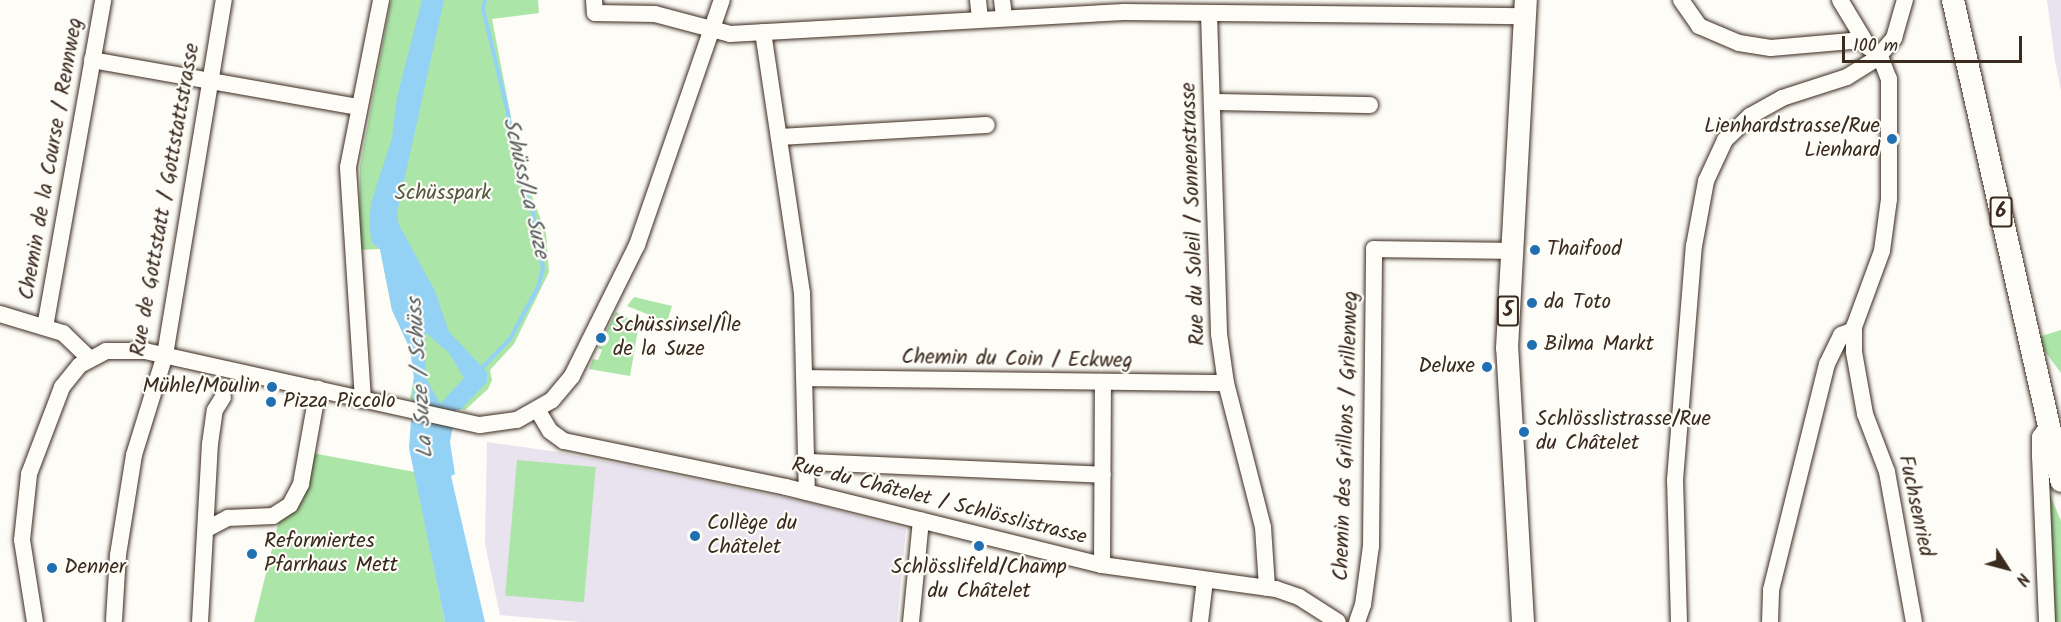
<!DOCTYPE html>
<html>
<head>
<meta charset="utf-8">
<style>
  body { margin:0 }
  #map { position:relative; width:2061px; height:622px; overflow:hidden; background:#fdfcf7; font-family:Kalam,sans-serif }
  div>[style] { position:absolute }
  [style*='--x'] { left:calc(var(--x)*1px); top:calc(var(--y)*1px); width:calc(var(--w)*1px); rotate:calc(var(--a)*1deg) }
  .built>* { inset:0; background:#e8e3ee }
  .green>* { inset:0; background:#ace5a8; transform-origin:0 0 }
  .water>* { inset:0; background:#94d2f5 }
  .stream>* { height:4px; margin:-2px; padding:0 2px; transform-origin:2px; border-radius:2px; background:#94d2f5 }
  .minor-tunnel>* { height:16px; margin-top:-8px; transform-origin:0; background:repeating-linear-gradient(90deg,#d6d2cc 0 16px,transparent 0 24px) }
  .roads { filter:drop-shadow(0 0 2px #3b2a1e) drop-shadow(0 0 2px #3b2a1e) }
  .minor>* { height:16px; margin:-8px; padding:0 8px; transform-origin:8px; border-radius:8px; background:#fdfcf7 }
  .major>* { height:22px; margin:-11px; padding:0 11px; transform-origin:11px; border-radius:11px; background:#fdfcf7 }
  .dots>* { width:16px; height:16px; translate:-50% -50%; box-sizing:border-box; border:3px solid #fdfcf7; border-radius:50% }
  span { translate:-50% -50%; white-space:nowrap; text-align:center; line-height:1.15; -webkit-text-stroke:4.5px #fdfcf7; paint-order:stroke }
  .shield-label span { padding:2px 4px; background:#fdfcf7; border:2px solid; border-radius:4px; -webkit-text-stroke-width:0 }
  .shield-label { font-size:20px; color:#3b2a1e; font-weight:700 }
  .poi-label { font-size:21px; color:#3b2a1e }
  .right { translate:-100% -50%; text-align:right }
  .left { translate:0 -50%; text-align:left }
  .street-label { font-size:21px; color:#3b2a1e }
  .park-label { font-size:21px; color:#575940 }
  .water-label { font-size:22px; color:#565c5e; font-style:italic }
  .north { position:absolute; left:1977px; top:538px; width:60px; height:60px; -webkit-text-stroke:4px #fdfcf7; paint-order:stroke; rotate:126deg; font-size:16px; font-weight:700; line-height:24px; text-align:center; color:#3b2a1e }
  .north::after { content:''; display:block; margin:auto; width:21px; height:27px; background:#3b2a1e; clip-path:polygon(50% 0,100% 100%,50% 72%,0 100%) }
  .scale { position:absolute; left:1842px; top:36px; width:180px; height:27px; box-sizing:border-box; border:3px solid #3b2a1e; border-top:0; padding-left:8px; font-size:18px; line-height:21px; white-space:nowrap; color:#3b2a1e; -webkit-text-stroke:4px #fdfcf7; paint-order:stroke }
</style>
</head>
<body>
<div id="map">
  <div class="built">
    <div style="clip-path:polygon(2047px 0,2061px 0,2061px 91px,2055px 61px)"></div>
    <div style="clip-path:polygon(487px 442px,558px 452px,806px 502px,906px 529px,897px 622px,580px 622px,500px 615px,485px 544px)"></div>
  </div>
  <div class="green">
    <div style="clip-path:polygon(391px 0,538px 0,539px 13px,492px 19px,520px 165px,546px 233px,549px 272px,514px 344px,490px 370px,492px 380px,488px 389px,465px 410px,410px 399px,414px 377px,410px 349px,392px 310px,380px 249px,359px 250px,360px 166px)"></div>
    <div style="clip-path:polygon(634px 297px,672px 306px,667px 322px,627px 306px)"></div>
    <div style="clip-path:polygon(616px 312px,639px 324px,630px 376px,589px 369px,593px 359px,598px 360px,602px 350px,598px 348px)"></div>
    <div style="clip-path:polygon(2061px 330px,2061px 373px,2035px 338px)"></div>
    <div style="clip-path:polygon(312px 453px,415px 472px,445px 622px,254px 622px,279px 520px,303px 500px)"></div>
    <div style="left:517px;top:460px;width:79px;height:136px;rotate:5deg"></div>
    <div style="clip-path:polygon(2045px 483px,2061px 521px,2061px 622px,2050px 622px)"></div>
  </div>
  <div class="water">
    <div style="clip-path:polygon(evenodd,422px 0,444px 0,397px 213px,399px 225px,435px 291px,449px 332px,487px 372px,487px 382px,460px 410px,456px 410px,450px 442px,455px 474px,451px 476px,485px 622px,445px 622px,409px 448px,414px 377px,410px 349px,392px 310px,380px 249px,372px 243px,369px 225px,371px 203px,392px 138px,397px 97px,422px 0,426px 333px,449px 353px,464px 378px,440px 404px,425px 376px,426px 333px)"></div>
  </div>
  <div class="stream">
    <div style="--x:482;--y:368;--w:40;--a:-46"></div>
    <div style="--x:510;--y:339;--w:59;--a:-61.7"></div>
    <div style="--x:538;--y:287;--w:20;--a:-75"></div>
    <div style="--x:543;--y:268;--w:56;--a:-100.3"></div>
    <div style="--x:533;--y:213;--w:50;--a:-109.9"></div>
    <div style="--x:516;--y:166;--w:54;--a:-98.6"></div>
    <div style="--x:508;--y:113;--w:107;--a:-103.5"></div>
    <div style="--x:483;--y:9;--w:9;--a:-77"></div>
  </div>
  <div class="minor-tunnel">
    <div style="--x:223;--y:397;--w:18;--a:-77"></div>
  </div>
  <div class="roads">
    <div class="minor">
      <div style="--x:594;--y:0;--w:13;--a:86"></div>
      <div style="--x:595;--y:13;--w:60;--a:1"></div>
      <div style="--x:655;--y:14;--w:78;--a:14.9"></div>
      <div style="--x:730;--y:34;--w:395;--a:-3.2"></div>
      <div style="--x:1124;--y:12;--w:402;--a:0.6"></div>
      <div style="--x:978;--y:0;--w:19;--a:84"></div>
      <div style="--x:1002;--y:0;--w:17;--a:83"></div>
      <div style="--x:1681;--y:0;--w:32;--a:55"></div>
      <div style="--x:1699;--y:26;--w:43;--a:23"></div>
      <div style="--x:1739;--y:43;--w:32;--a:9"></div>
      <div style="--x:1771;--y:48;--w:92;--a:-5"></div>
      <div style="--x:1840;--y:0;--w:56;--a:58.9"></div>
      <div style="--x:1209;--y:14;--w:320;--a:88.2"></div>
      <div style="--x:1219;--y:334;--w:49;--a:81.9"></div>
      <div style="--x:1226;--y:383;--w:149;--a:75.6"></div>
      <div style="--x:1263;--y:527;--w:61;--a:86.2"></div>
      <div style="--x:763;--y:32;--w:264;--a:81.5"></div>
      <div style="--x:802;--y:293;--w:199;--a:88.6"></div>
      <div style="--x:1880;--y:56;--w:25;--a:69"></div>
      <div style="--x:1889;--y:79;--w:120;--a:90"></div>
      <div style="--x:1889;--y:199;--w:52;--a:97.7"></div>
      <div style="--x:1882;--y:251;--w:81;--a:110.2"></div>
      <div style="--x:1854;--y:327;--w:25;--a:90"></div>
      <div style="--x:1854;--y:352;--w:63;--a:79.9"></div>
      <div style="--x:1865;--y:414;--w:62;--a:69.2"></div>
      <div style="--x:1887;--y:472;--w:152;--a:79.8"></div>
      <div style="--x:92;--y:60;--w:270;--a:10"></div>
      <div style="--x:1213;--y:102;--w:157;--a:1.1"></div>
      <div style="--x:779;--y:137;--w:208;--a:-3.3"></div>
      <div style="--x:0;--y:314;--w:66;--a:16.8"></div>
      <div style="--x:63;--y:333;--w:36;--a:44"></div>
      <div style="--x:45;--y:327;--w:332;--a:-79.9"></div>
      <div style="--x:807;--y:378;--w:419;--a:0.7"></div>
      <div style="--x:363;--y:400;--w:233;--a:-93.7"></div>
      <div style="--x:348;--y:167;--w:170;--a:-78.8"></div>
      <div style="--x:538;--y:411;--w:23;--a:59"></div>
      <div style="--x:550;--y:431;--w:17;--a:36"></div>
      <div style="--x:564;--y:441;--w:227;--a:11.7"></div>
      <div style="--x:786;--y:487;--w:325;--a:13.9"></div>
      <div style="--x:1102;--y:565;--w:176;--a:7.9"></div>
      <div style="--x:1276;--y:589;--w:24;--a:19"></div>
      <div style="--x:1299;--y:597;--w:46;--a:32.7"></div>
      <div style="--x:809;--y:462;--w:294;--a:2.5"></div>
      <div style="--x:207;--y:529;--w:24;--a:-28"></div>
      <div style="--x:228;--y:518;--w:45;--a:-2.5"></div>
      <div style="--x:273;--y:516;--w:20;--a:-33"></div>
      <div style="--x:290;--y:505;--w:24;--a:-62"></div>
      <div style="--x:301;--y:484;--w:97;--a:-79.9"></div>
      <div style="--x:1102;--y:565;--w:181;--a:-89.7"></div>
      <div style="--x:114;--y:620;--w:65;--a:-86.5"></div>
      <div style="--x:118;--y:555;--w:101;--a:-80.9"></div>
      <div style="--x:134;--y:455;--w:105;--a:-72.8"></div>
      <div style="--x:165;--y:355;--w:360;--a:-80.6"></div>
      <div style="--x:35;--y:622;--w:83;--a:-99"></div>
      <div style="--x:22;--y:540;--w:66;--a:-83.9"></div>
      <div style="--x:29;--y:474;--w:93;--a:-69.2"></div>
      <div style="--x:62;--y:387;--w:28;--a:-51"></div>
      <div style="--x:80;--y:365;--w:30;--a:-28"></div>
      <div style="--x:106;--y:351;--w:39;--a:0"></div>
      <div style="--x:145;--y:351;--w:343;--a:12.5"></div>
      <div style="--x:480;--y:425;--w:37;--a:-8"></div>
      <div style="--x:517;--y:420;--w:40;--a:-29.7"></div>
      <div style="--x:552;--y:400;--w:31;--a:-50"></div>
      <div style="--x:572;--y:376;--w:146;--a:-63.6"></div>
      <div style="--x:637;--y:245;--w:259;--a:-70.9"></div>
      <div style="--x:200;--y:622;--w:178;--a:-86.8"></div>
      <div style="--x:210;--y:444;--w:34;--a:-82"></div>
      <div style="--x:215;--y:410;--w:15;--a:-58"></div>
      <div style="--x:911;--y:622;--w:102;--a:-84.4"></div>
      <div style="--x:1200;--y:622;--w:42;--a:-83.2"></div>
      <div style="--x:1357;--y:622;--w:18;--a:-71"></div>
      <div style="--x:1363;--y:605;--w:60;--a:-82.3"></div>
      <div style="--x:1371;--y:546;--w:297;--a:-89.4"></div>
      <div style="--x:1374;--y:249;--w:137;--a:0.8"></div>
      <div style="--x:1679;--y:622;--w:142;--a:-91.6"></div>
      <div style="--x:1675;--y:480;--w:235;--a:-85.4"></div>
      <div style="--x:1694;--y:246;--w:66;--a:-79.5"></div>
      <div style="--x:1706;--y:181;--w:45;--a:-65.1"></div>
      <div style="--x:1725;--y:140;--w:35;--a:-44"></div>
      <div style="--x:1750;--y:116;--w:37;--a:-29"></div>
      <div style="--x:1782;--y:98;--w:68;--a:-17.9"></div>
      <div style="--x:1847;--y:77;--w:34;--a:-32"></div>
      <div style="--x:1876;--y:59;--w:28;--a:-49"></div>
      <div style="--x:1894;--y:38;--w:40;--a:-74"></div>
      <div style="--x:1770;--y:622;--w:32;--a:-88"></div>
      <div style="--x:1771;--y:590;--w:233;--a:-76.1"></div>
      <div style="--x:1827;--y:364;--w:32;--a:-64"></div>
      <div style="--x:1841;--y:335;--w:14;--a:-21"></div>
      <div style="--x:2047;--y:622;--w:165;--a:-92.4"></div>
      <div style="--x:2040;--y:457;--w:20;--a:-90"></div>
      <div style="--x:2040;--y:437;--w:16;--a:-55"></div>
    </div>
    <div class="major">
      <div style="--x:1953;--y:0;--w:493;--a:77.3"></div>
      <div style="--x:1523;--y:622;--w:274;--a:-93.3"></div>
      <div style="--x:1507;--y:348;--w:349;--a:-86.9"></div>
    </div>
  </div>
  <div class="dots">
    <div style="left:1892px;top:139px;background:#1f6fb2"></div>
    <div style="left:1535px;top:250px;background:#1f6fb2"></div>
    <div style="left:1532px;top:303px;background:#1f6fb2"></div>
    <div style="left:601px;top:338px;background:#1f6fb2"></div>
    <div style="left:1532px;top:345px;background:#1f6fb2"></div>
    <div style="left:1487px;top:367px;background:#1f6fb2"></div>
    <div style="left:272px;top:387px;background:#1f6fb2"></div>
    <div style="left:271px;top:402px;background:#1f6fb2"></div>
    <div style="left:1524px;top:432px;background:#1f6fb2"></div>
    <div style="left:695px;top:536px;background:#1f6fb2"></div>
    <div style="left:979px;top:546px;background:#1f6fb2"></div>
    <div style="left:252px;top:554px;background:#1f6fb2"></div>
    <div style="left:52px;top:568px;background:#1f6fb2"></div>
  </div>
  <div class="shield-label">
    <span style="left:2001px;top:212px">6</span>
    <span style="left:1508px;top:311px">5</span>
  </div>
  <div class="poi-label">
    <span class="right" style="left:1880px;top:139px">Lienhardstrasse/Rue<br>Lienhard</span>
    <span class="left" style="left:1547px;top:250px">Thaifood</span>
    <span class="left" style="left:1544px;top:303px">da Toto</span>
    <span class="left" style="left:613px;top:338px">Schüssinsel/Île<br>de la Suze</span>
    <span class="left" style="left:1544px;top:345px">Bilma Markt</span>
    <span class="right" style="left:1475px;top:367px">Deluxe</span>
    <span class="right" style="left:260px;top:387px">Mühle/Moulin</span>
    <span class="left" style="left:283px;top:402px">Pizza Piccolo</span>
    <span class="left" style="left:1536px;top:432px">Schlösslistrasse/Rue<br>du Châtelet</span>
    <span class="left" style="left:707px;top:536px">Collège du<br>Châtelet</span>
    <span class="left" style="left:264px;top:554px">Reformiertes<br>Pfarrhaus Mett</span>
    <span class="left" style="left:64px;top:568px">Denner</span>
    <span style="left:979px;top:580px">Schlösslifeld/Champ<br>du Châtelet</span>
  </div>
  <div class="street-label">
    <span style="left:52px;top:159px;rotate:-80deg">Chemin de la Course / Rennweg</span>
    <span style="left:166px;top:200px;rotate:-80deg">Rue de Gottstatt / Gottstattstrasse</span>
    <span style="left:1194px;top:214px;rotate:-92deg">Rue du Soleil / Sonnenstrasse</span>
    <span style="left:1017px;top:360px;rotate:1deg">Chemin du Coin / Eckweg</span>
    <span style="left:1347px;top:436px;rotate:-88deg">Chemin des Grillons / Grillenweg</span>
    <span style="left:939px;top:502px;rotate:14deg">Rue du Châtelet / Schlösslistrasse</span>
    <span style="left:1915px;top:506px;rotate:78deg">Fuchsenried</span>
  </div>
  <div class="park-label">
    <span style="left:443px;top:194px">Schüsspark</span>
  </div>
  <div class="water-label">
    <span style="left:525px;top:188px;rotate:77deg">Schüss/La Suze</span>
    <span style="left:421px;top:378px;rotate:-94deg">La Suze / Schüss</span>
  </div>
  <div class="north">N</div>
  <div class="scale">100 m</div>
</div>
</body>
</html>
